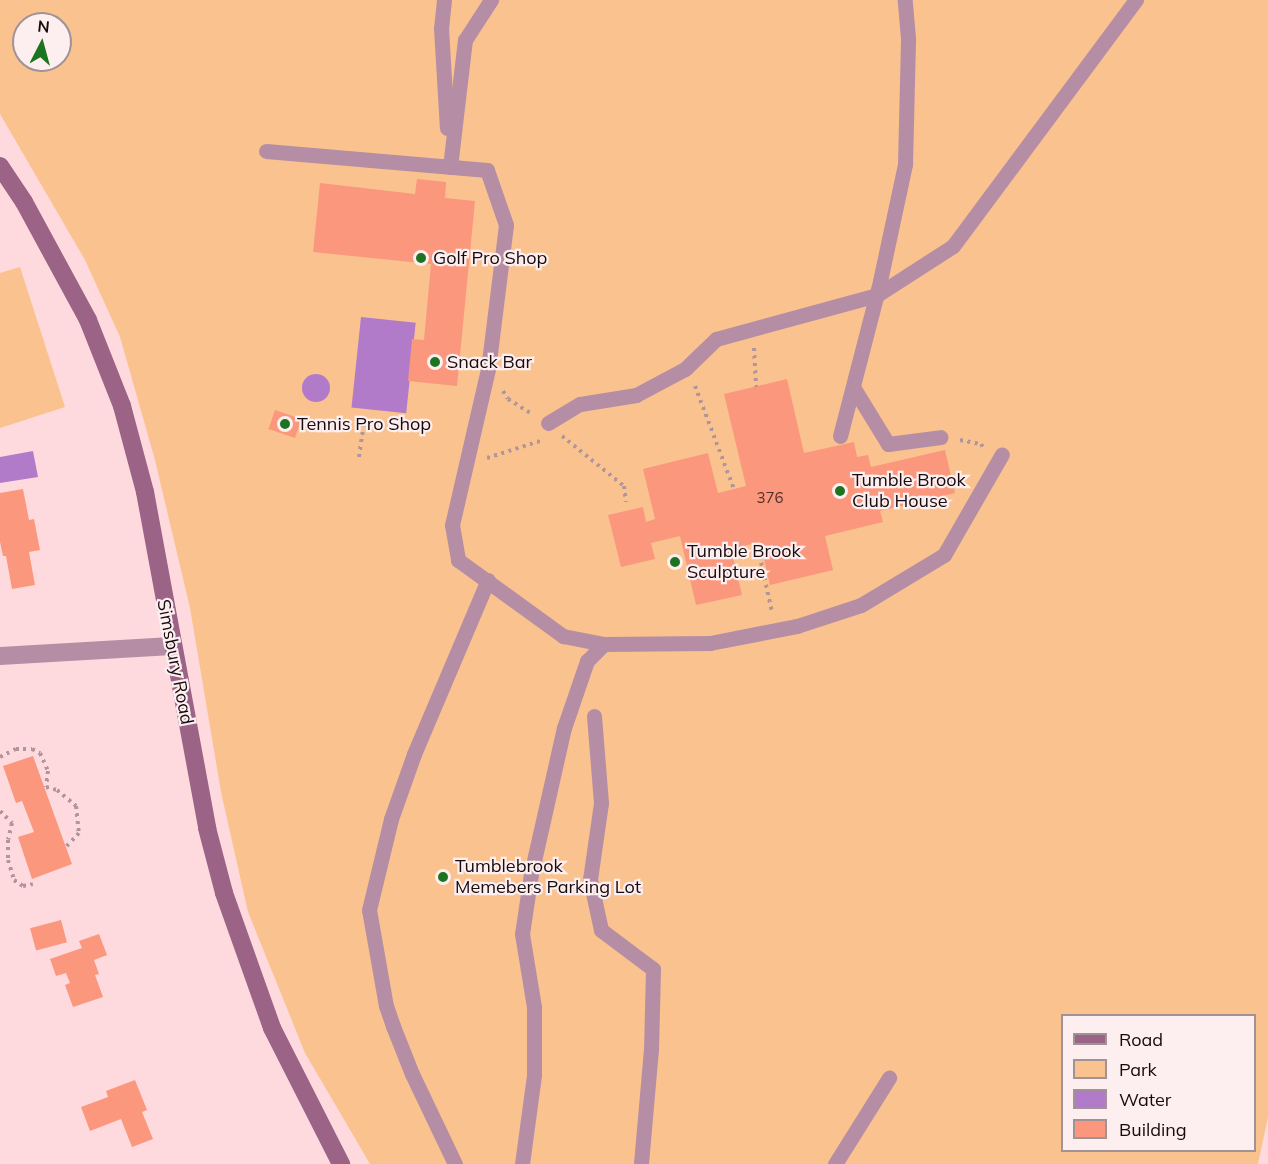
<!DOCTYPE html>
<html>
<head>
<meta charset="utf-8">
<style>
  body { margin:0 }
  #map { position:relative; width:1268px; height:1164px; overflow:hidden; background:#fedadf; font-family:Mulish,sans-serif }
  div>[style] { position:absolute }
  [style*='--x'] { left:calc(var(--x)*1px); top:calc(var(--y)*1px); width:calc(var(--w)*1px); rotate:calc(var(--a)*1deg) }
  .green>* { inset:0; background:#fac28f }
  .water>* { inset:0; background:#b27bc9; transform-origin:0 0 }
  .round { border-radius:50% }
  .building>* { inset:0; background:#fa977c; transform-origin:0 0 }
  .path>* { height:4px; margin-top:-2px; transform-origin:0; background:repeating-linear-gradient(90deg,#b09599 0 3px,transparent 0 7.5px) }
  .lane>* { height:15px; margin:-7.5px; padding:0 7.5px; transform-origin:7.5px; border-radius:7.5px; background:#b58ea5 }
  .street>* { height:18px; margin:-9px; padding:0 9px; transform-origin:9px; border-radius:9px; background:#b58ea5 }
  .secondary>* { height:18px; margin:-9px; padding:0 9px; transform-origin:9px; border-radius:9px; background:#9b6386 }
  .dots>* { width:16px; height:16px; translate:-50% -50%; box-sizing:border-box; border:3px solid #fdeef0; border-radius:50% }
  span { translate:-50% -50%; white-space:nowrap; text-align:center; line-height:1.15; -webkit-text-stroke:4.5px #fdeef0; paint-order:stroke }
  .number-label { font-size:15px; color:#4f2e29 }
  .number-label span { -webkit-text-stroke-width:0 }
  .poi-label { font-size:18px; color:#160b0d }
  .left { translate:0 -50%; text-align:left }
  .street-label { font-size:18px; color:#160b0d }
  .legend { position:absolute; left:1061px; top:1014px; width:195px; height:138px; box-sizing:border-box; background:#fdeef0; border:2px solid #a19395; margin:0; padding:8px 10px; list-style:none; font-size:18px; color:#160b0d }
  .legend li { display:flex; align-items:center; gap:12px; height:30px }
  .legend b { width:30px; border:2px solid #a19395 }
  .north { position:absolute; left:12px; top:12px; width:60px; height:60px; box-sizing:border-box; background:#fdeef0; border:2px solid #a19395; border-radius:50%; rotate:6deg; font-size:16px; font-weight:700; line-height:24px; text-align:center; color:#160b0d }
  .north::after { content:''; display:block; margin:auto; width:21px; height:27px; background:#1c7420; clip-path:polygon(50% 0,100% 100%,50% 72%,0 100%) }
</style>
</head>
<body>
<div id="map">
  <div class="green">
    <div style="clip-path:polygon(evenodd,0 0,1268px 0,1268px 1117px,1258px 1164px,370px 1164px,305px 1053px,248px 912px,221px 792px,190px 608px,155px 460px,120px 337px,85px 260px,0 114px,0 0,24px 24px,60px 24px,60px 60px,24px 60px,24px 24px,0 0,1062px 1016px,1254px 1016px,1254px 1150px,1062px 1150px,1062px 1016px)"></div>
    <div style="clip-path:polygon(20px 267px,65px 407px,0 428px,0 273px)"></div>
  </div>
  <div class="water">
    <div style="left:361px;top:317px;width:55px;height:91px;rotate:6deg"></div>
    <div class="round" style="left:302px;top:374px;width:28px;height:28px"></div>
    <div style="clip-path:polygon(33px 451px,38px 477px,0 483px,0 457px)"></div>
  </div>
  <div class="building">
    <div style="clip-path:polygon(417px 179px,446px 182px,445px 198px,475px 201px,457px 386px,408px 381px,412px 339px,424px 340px,431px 264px,313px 252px,320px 183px,415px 194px)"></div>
    <div style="clip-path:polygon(787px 379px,804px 453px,854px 442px,857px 457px,868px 455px,871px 467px,945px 450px,955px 493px,880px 511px,883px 522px,825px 536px,833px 570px,770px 585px,760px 542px,731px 549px,742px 595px,696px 605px,680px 536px,651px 543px,655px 559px,621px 567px,608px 515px,643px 507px,646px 522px,655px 519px,643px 469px,708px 453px,718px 493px,746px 486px,724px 394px)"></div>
    <div style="left:275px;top:410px;width:28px;height:20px;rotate:19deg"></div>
    <div style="clip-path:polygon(23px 489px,29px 520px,34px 519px,40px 550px,29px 552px,35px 585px,12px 589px,6px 556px,3px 556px,0 542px,0 493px)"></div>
    <div style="clip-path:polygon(33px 756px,72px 864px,32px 879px,18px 837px,34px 832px,22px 801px,16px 803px,3px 766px)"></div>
    <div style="left:61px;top:920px;width:23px;height:32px;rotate:75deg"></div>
    <div style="clip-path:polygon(99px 934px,107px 955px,94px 960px,99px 974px,95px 975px,103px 997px,73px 1007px,65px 985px,70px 983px,66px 973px,56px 976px,50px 959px,82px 948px,79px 941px)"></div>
    <div style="clip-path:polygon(135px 1080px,147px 1110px,142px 1112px,153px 1139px,132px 1147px,121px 1119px,90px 1131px,81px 1107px,108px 1097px,106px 1091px)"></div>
  </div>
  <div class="path">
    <div style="--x:754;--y:348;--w:39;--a:87"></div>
    <div style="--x:695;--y:386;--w:110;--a:69.3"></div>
    <div style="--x:503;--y:391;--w:9;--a:58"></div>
    <div style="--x:508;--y:399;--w:28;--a:32"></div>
    <div style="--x:562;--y:436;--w:80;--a:38.9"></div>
    <div style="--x:624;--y:486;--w:16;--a:83"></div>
    <div style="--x:960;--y:440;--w:21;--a:11"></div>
    <div style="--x:981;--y:444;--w:4;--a:56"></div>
    <div style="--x:359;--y:457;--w:35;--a:-82"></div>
    <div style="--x:487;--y:458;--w:56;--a:-17.8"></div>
    <div style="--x:758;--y:548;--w:66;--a:77.7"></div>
    <div style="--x:0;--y:757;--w:18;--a:-27"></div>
    <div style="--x:16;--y:749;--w:16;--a:0"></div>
    <div style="--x:32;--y:749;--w:9;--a:27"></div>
    <div style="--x:40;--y:753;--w:20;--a:66"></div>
    <div style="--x:48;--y:771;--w:16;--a:97"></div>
    <div style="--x:46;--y:787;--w:11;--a:15"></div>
    <div style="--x:57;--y:790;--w:25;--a:40"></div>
    <div style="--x:76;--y:806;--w:27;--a:84"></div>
    <div style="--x:79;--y:833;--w:18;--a:133"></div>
    <div style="--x:0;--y:811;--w:17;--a:45"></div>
    <div style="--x:12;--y:823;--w:17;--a:103"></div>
    <div style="--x:8;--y:840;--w:20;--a:90"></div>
    <div style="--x:8;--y:860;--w:21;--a:73"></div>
    <div style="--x:14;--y:880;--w:11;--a:34"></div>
    <div style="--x:23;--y:886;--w:10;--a:-11"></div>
  </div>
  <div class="lane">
    <div style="--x:444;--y:0;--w:28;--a:96"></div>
    <div style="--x:441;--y:28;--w:100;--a:86.6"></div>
    <div style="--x:266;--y:151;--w:222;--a:4.9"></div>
    <div style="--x:487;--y:170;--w:58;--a:70.9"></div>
    <div style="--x:506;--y:225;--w:145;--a:97.1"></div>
    <div style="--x:488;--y:369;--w:160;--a:103"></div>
    <div style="--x:452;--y:525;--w:36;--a:80"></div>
    <div style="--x:458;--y:560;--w:130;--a:35.9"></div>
    <div style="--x:563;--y:636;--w:42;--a:11"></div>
    <div style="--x:604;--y:644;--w:106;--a:-0.5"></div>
    <div style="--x:710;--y:643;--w:89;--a:-11.1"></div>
    <div style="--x:797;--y:626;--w:67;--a:-18.2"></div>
    <div style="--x:861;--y:605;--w:97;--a:-31.1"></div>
    <div style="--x:944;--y:555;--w:116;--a:-60.1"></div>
    <div style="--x:450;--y:167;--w:128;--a:-83.3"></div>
    <div style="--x:465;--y:40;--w:48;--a:-57"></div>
    <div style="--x:853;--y:387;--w:67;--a:58.4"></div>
    <div style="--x:888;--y:444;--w:53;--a:-7.5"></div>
    <div style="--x:548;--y:423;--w:37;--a:-31"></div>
    <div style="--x:580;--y:404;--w:57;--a:-9.1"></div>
    <div style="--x:636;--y:395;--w:55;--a:-28"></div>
    <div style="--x:685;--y:369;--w:43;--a:-44.1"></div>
    <div style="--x:716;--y:339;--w:167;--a:-15.3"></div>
    <div style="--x:877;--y:295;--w:90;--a:-32.8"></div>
    <div style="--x:953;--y:246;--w:307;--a:-53.4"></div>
    <div style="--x:840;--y:436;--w:160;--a:-75.5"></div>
    <div style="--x:880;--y:281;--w:120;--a:-77.9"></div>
    <div style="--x:905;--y:164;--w:126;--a:-88.6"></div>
    <div style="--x:908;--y:38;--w:38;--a:-95"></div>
    <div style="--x:594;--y:716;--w:87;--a:85.4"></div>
    <div style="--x:601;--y:803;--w:77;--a:98.2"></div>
    <div style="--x:590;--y:879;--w:52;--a:77.8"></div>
    <div style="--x:601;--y:930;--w:65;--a:36.9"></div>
    <div style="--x:653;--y:969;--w:80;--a:91.4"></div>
    <div style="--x:651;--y:1049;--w:115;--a:95"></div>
    <div style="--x:455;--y:1164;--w:100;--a:-115.5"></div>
    <div style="--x:412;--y:1074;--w:52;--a:-111.6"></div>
    <div style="--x:393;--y:1026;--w:21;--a:-109"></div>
    <div style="--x:386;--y:1006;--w:97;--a:-100"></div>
    <div style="--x:369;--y:910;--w:94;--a:-76.4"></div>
    <div style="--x:391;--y:819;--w:69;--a:-70.5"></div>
    <div style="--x:414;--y:754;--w:189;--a:-67"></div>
    <div style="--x:522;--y:1164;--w:90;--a:-82.3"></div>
    <div style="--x:534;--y:1075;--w:68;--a:-90"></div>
    <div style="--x:534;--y:1007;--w:74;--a:-99.3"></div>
    <div style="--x:522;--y:934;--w:61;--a:-81.5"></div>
    <div style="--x:531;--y:874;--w:150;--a:-77.3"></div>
    <div style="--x:564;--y:728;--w:71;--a:-71.1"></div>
    <div style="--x:587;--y:661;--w:24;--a:-45"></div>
    <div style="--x:835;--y:1164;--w:102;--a:-57.9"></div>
  </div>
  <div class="street">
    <div style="--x:0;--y:656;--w:172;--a:-3.3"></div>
  </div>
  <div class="secondary">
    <div style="--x:0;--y:166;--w:43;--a:56.3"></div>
    <div style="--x:24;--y:202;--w:134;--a:61.5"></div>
    <div style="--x:88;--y:320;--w:92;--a:68.4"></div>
    <div style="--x:122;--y:406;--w:89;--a:75"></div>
    <div style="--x:145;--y:492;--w:342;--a:79.5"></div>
    <div style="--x:207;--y:828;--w:67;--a:75.3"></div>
    <div style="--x:224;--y:893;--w:143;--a:70.4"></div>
    <div style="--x:272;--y:1028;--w:153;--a:63.1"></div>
  </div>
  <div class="dots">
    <div style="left:421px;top:258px;background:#1c7420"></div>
    <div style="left:435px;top:362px;background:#1c7420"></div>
    <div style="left:285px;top:424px;background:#1c7420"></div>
    <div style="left:840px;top:491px;background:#1c7420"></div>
    <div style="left:675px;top:562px;background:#1c7420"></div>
    <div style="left:443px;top:877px;background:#1c7420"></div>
  </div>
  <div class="number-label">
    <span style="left:770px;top:498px">376</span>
  </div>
  <div class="poi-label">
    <span class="left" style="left:433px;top:258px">Golf Pro Shop</span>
    <span class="left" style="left:447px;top:362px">Snack Bar</span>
    <span class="left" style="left:297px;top:424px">Tennis Pro Shop</span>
    <span class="left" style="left:852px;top:491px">Tumble Brook<br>Club House</span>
    <span class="left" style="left:687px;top:562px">Tumble Brook<br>Sculpture</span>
    <span class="left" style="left:455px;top:877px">Tumblebrook<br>Memebers Parking Lot</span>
  </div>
  <div class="street-label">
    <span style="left:175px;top:662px;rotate:79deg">Simsbury Road</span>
  </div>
  <ul class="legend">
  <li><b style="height:8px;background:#9b6386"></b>Road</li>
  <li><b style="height:16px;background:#fac28f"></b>Park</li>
  <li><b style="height:16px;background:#b27bc9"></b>Water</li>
  <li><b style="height:16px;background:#fa977c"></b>Building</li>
  </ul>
  <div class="north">N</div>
</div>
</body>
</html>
